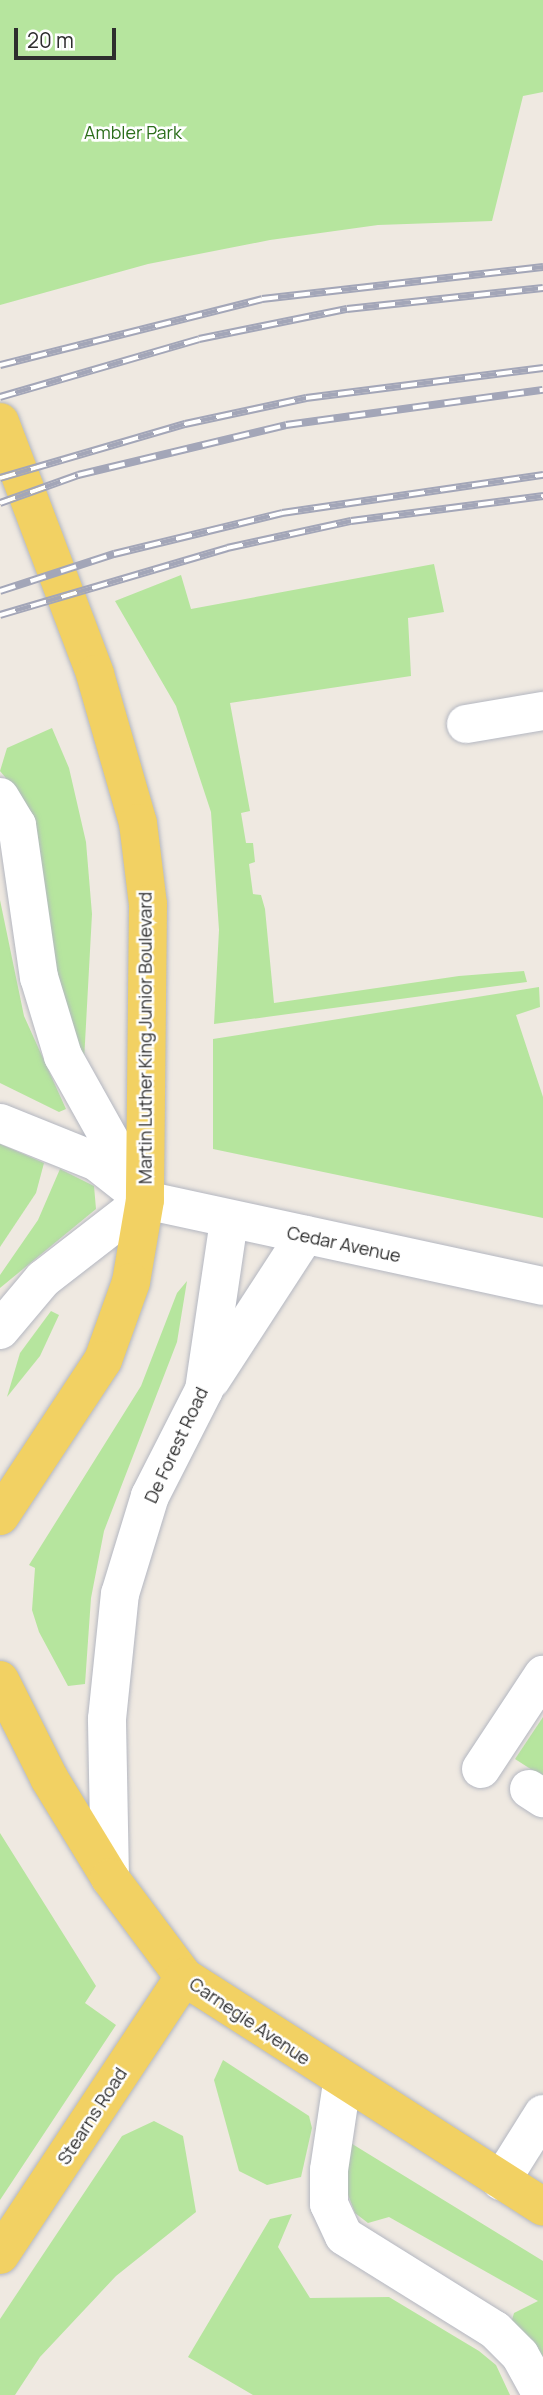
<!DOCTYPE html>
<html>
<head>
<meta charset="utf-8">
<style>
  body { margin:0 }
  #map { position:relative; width:543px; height:2395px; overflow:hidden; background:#efe9e1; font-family:Manrope,sans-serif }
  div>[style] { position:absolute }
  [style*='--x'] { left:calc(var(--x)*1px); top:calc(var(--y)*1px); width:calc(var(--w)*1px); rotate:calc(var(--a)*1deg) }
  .green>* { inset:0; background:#b6e59e }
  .roads { filter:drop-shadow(0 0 2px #b4b7c1) drop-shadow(0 0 2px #b4b7c1) }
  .minor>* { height:38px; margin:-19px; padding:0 19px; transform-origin:19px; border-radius:19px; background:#fff }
  .major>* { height:38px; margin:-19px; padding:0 19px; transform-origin:19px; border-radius:19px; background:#f2d163 }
  .rail>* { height:8px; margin-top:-4px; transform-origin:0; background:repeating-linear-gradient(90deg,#fff 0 16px,#a3a6b8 0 32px); box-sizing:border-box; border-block:2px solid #a3a6b8 }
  span { translate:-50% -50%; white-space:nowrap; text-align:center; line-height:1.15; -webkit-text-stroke:5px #fff; paint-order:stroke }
  .park-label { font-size:18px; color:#2c6e1b }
  .street-label { font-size:18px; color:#2e2e2e }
  .scale { position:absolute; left:14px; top:28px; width:102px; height:32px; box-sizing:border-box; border:4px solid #2e2e2e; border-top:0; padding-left:9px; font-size:21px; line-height:24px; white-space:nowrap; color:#2e2e2e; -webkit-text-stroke:5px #fff; paint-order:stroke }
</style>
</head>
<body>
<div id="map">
  <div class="green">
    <div style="clip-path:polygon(0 0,543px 0,543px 92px,523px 96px,492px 221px,378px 225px,270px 240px,148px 264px,0 305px)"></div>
    <div style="clip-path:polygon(434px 564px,444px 612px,408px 618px,411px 676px,230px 703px,250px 811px,241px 813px,246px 843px,253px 843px,255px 862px,249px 864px,253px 894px,261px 895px,265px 909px,274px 1003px,459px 976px,524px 971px,527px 982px,214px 1024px,219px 930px,211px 812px,176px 706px,115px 601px,181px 575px,191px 609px)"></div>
    <div style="clip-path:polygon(52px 728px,69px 768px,86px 842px,92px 914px,84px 1061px,62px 1012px,20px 795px,0 771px,7px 748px)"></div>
    <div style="clip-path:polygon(0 900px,24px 1016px,66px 1109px,59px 1112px,0 1083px)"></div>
    <div style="clip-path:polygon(539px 987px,540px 1007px,516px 1015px,543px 1097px,543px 1218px,213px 1149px,213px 1039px)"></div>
    <div style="clip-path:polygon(0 1144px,44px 1163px,36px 1193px,0 1247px)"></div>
    <div style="clip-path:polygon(60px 1169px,94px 1186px,96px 1209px,0 1288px,0 1275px,38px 1220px)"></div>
    <div style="clip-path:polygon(187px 1281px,177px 1342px,104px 1531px,91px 1598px,85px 1684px,68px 1686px,39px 1632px,32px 1610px,35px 1568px,29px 1565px,141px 1386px,177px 1293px)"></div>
    <div style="clip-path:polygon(51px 1311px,59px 1315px,40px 1356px,7px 1397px,20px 1353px)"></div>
    <div style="clip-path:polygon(543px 1717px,543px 1777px,515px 1759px)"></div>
    <div style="clip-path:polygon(0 1833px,96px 1986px,85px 2003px,116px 2025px,0 2200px)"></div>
    <div style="clip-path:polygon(223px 2060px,309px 2116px,312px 2128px,301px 2177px,267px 2185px,239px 2171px,214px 2080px)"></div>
    <div style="clip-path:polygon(154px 2121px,183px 2136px,196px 2212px,116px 2276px,40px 2357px,15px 2395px,0 2395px,0 2319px,122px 2136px)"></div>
    <div style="clip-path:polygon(349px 2142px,543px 2261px,543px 2365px,511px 2323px,514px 2313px,538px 2301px,389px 2217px,368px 2223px,355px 2213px,344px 2184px)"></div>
    <div style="clip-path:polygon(292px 2214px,278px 2247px,310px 2298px,389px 2297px,479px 2351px,496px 2365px,510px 2395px,253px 2395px,188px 2357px,270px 2219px)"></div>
  </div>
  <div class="roads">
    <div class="minor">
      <div style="--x:466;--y:724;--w:78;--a:-9.6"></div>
      <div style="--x:0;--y:797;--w:33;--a:59"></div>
      <div style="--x:17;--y:825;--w:154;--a:81.8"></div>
      <div style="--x:39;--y:977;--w:83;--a:73.1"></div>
      <div style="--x:63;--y:1056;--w:143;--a:60.8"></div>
      <div style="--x:0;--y:1123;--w:105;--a:21.9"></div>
      <div style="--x:97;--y:1162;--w:61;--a:38.4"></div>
      <div style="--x:145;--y:1200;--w:407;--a:12.2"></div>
      <div style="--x:0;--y:1330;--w:67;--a:-49.9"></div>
      <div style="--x:43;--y:1279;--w:129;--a:-37.8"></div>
      <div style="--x:211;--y:1380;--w:173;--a:-57"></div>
      <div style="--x:481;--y:1769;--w:113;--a:-56.6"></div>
      <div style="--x:529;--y:1789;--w:17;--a:33"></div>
      <div style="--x:110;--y:1878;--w:159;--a:-91.1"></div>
      <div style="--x:107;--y:1719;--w:126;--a:-84.1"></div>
      <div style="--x:120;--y:1594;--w:102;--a:-73"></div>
      <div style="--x:150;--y:1496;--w:119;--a:-63"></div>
      <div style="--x:204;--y:1390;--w:172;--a:-81.6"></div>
      <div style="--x:342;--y:2083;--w:88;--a:98.5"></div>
      <div style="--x:329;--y:2170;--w:34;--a:90"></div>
      <div style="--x:329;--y:2204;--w:35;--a:65"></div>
      <div style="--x:344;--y:2236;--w:178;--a:31.9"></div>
      <div style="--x:495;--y:2330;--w:35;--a:45"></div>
      <div style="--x:520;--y:2355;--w:46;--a:61.2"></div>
      <div style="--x:501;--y:2181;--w:79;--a:-57.9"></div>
    </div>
    <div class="major">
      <div style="--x:0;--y:422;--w:269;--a:69.3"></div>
      <div style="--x:95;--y:674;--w:155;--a:73.9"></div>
      <div style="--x:138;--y:823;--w:82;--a:83"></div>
      <div style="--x:148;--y:904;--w:296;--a:90.6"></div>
      <div style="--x:145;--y:1200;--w:83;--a:99.7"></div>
      <div style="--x:131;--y:1282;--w:83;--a:109.7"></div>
      <div style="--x:103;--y:1360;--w:187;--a:123.4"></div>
      <div style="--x:0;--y:1680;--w:110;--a:63.4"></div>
      <div style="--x:49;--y:1778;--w:117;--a:58.6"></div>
      <div style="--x:110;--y:1878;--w:124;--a:53.2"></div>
      <div style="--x:184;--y:1977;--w:426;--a:32.6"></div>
      <div style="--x:0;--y:2255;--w:333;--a:-56.5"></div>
    </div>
  </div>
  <div class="rail">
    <div style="--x:0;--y:365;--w:270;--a:-14.1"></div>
    <div style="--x:262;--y:299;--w:283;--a:-6.5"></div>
    <div style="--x:0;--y:397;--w:207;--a:-16.2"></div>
    <div style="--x:199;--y:339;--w:151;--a:-11.5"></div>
    <div style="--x:347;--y:309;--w:197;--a:-6.1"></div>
    <div style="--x:0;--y:478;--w:193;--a:-16.3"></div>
    <div style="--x:185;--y:424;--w:124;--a:-12.1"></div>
    <div style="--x:306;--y:398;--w:239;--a:-7.2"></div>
    <div style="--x:0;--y:503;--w:83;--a:-19.7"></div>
    <div style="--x:78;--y:475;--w:214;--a:-13.5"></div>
    <div style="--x:286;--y:425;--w:259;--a:-7.8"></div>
    <div style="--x:0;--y:591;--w:120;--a:-18"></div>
    <div style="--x:114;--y:554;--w:173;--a:-13.7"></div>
    <div style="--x:282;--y:513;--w:264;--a:-8.3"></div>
    <div style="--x:0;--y:615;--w:237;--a:-16.4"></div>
    <div style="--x:227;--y:548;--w:127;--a:-12.3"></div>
    <div style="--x:351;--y:521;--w:194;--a:-7.4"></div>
  </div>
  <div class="park-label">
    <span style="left:133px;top:132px">Ambler Park</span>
  </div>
  <div class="street-label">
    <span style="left:145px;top:1038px;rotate:-90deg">Martin Luther King Junior Boulevard</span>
    <span style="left:344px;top:1244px;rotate:12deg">Cedar Avenue</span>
    <span style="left:176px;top:1445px;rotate:-65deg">De Forest Road</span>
    <span style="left:250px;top:2021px;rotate:34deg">Carnegie Avenue</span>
    <span style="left:92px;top:2116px;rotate:-57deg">Stearns Road</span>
  </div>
  <div class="scale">20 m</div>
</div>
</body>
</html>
